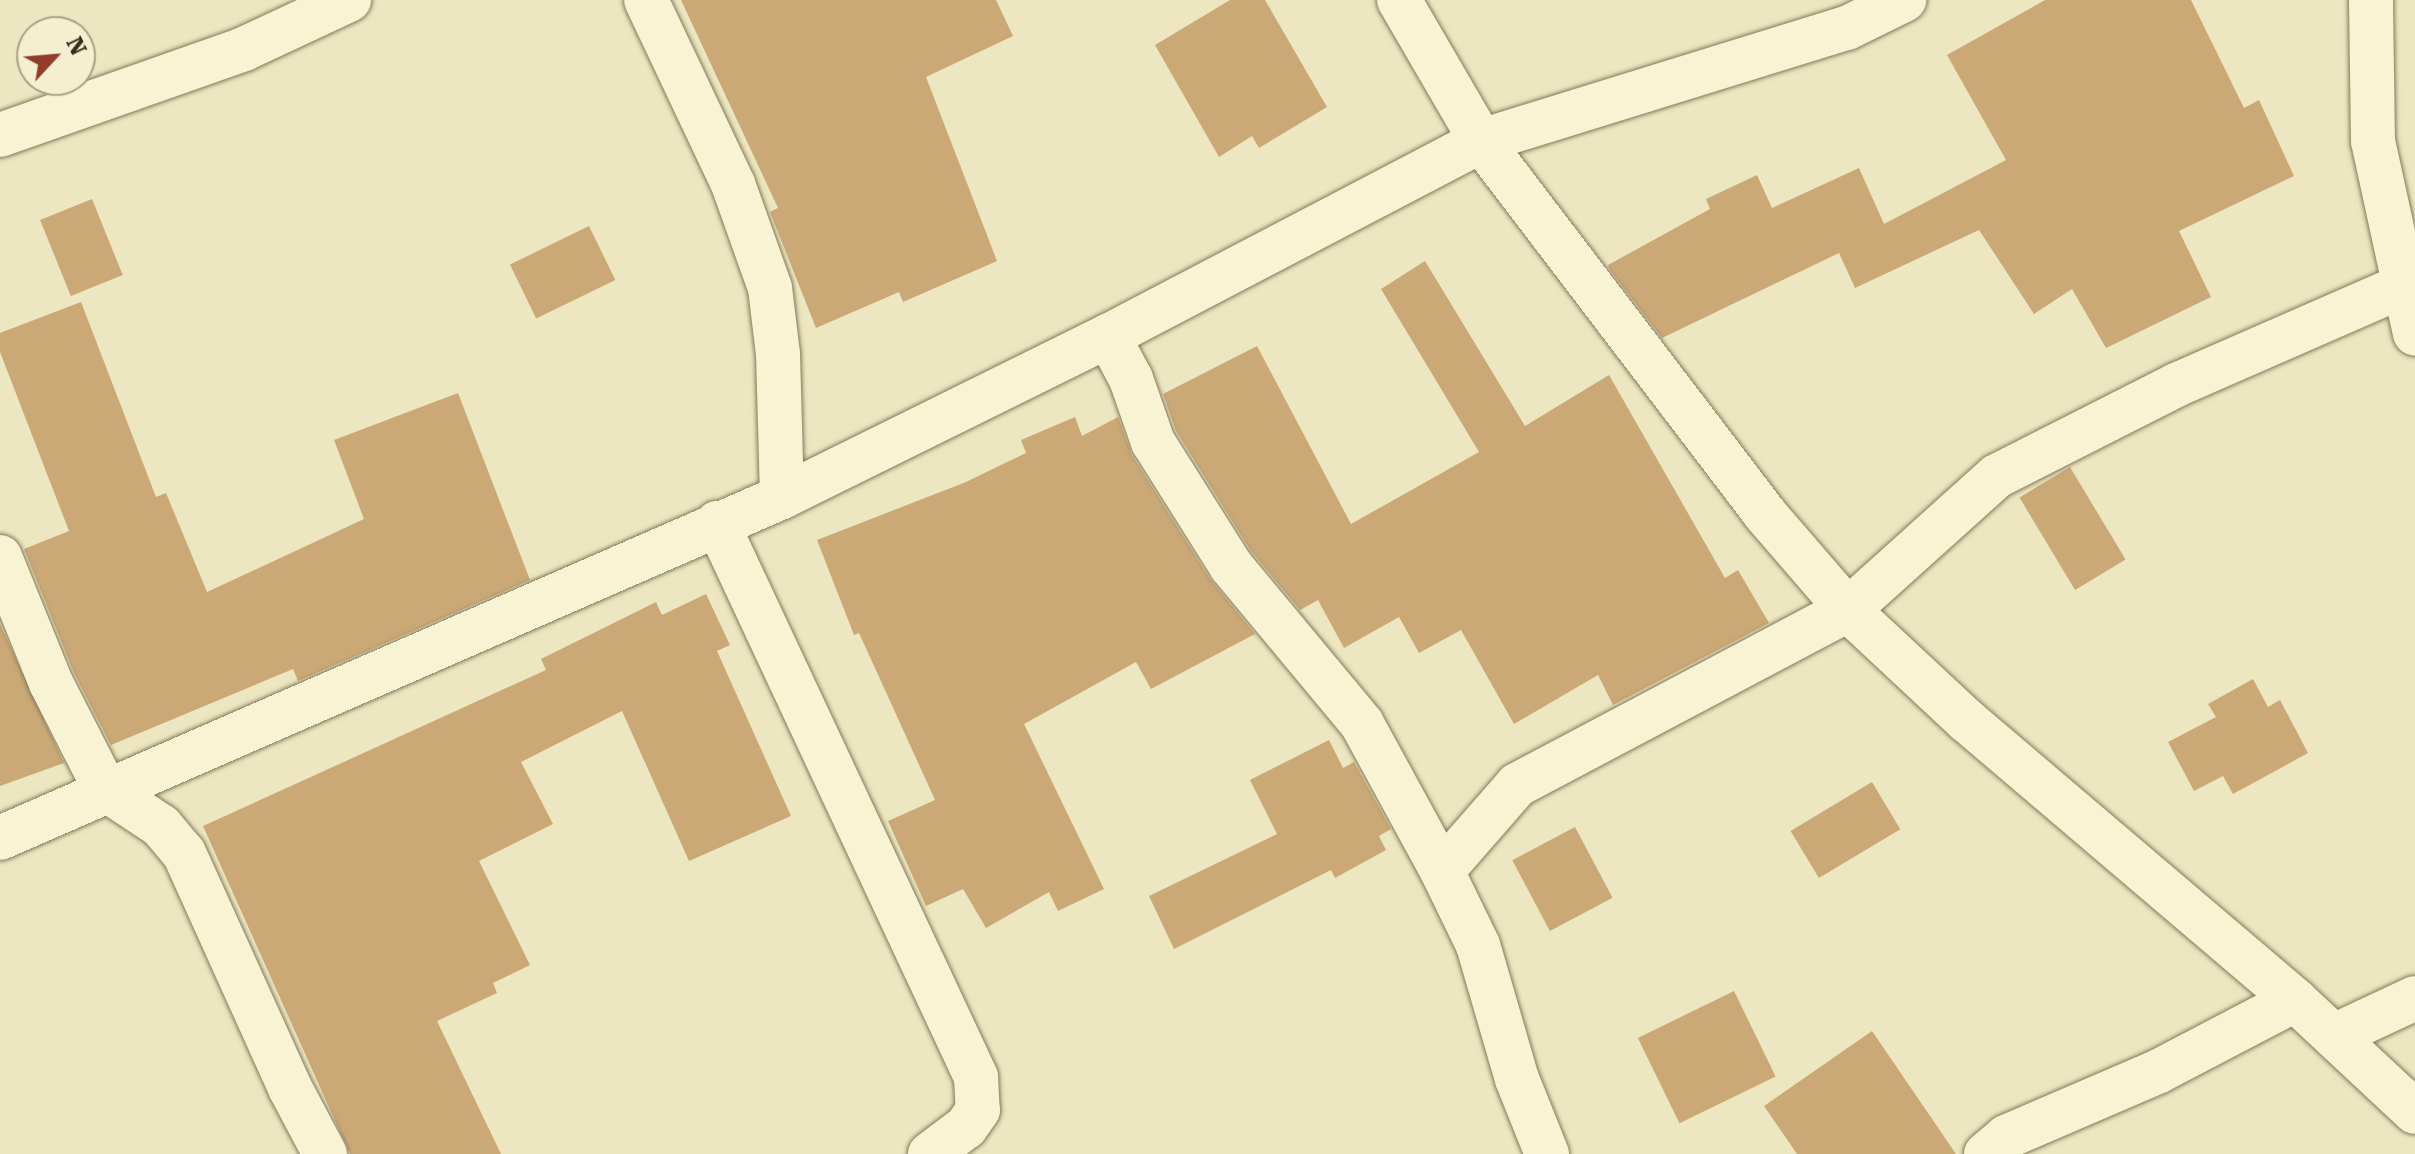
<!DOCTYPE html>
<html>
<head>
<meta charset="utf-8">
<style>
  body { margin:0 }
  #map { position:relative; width:2415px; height:1154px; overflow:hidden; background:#ece7c0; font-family:"Roboto Serif",serif }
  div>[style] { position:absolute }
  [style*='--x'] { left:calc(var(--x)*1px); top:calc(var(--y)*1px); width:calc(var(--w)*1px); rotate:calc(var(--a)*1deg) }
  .building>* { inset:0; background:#caa977; transform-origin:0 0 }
  .roads { filter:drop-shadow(0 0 2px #857859) drop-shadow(0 0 2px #857859) }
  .street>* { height:44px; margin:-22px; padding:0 22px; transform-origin:22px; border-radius:22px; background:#f8f3d3 }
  span { translate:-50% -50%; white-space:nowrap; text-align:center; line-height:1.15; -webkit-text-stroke:6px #f4f0cf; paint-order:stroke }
  .north { position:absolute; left:16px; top:16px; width:80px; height:80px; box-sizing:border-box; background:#f4f0cf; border:2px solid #a8a288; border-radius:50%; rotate:64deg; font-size:22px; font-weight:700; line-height:32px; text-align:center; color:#352d1d }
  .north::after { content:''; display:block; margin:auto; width:28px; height:36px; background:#923d2a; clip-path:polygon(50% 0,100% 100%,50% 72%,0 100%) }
</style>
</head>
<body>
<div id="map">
  <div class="building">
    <div style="clip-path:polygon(681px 0,996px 0,1013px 36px,926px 77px,997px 261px,903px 302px,899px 292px,816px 328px,770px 212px,778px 208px)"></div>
    <div style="clip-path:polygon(1230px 0,1265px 0,1327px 107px,1259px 148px,1252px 136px,1219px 157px,1155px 45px)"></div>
    <div style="clip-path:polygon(2045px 0,2191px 0,2244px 108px,2259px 100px,2294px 176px,2179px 231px,2211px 297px,2106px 348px,2072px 289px,2034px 314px,1979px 230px,1855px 288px,1839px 253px,1662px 338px,1610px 270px,1608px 265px,1710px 209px,1706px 199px,1757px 175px,1772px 208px,1859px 168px,1884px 224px,2006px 160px,1947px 55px)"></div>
    <div style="left:92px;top:199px;width:82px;height:56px;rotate:68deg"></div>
    <div style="left:589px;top:226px;width:60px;height:88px;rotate:64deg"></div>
    <div style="clip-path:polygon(1425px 261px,1525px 426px,1609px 375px,1725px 578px,1738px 570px,1769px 623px,1613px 705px,1598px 675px,1514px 724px,1461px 630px,1419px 653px,1399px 617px,1344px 648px,1318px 600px,1300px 610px,1251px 551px,1176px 431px,1163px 394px,1257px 346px,1351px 524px,1479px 452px,1381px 289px)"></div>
    <div style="clip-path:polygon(81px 302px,156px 497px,166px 493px,207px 592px,364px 519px,334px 440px,458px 393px,530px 580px,298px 681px,293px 669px,111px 745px,74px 673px,24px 549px,69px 531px,0 352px,0 333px)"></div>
    <div style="clip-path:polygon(1075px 417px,1082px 436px,1118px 417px,1132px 455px,1210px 579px,1255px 634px,1151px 689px,1136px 662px,1024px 724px,1104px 889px,1058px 911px,1049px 892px,986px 928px,963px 889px,926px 906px,888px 821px,935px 800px,859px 633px,854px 635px,817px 540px,966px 482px,1026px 453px,1021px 440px)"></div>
    <div style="left:2070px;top:467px;width:108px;height:59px;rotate:59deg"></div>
    <div style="clip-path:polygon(706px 594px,730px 645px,717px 651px,791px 816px,689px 861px,622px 711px,521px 762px,553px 824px,479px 861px,530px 965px,493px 983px,497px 993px,437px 1021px,501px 1154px,350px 1154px,203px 826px,546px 670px,541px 659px,656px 602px,662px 615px)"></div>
    <div style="clip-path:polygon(0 624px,64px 763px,0 786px)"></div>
    <div style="clip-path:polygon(2253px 679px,2268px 707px,2280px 700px,2308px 753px,2233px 794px,2223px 776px,2194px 791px,2168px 742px,2216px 717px,2208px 704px)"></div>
    <div style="clip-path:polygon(1329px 740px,1343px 768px,1354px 762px,1391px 829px,1379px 836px,1386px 850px,1335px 878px,1331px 870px,1174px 949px,1149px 896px,1277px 834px,1250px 780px)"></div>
    <div style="left:1872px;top:782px;width:55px;height:95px;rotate:59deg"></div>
    <div style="left:1575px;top:827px;width:80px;height:71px;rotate:62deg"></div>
    <div style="left:1734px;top:991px;width:95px;height:107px;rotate:64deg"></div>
    <div style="clip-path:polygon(1872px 1031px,1956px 1154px,1797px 1154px,1764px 1106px)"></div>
  </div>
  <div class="roads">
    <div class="street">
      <div style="--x:646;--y:0;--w:204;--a:64.7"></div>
      <div style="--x:733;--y:184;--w:110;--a:70.4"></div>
      <div style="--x:770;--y:288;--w:66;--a:83.1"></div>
      <div style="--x:778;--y:354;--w:143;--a:88.4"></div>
      <div style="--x:1399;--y:0;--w:163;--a:59.8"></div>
      <div style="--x:1481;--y:141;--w:469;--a:52.7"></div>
      <div style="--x:1765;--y:514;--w:127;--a:49.2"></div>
      <div style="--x:1848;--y:610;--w:161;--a:43"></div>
      <div style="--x:1966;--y:720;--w:432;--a:40.4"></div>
      <div style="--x:2295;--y:1000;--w:164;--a:43"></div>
      <div style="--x:2371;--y:0;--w:141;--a:89.2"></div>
      <div style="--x:2373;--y:141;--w:197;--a:77.7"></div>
      <div style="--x:0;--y:135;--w:259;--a:-19.4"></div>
      <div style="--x:244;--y:49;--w:116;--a:-25"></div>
      <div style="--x:1108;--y:336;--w:49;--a:61.9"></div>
      <div style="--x:1131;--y:379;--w:67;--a:70.8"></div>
      <div style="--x:1153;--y:442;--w:146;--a:57.8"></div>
      <div style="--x:1231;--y:566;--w:205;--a:50.3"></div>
      <div style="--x:1362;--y:724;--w:167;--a:61.4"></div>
      <div style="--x:1442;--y:871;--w:82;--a:64.1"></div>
      <div style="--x:1478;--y:945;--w:140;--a:73.8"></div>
      <div style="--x:1517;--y:1079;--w:81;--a:68.2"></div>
      <div style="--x:717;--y:523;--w:612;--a:64.94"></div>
      <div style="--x:976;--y:1077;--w:33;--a:87"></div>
      <div style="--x:978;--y:1110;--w:21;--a:125"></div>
      <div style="--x:966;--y:1127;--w:45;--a:143.1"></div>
      <div style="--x:0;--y:557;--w:136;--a:68"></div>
      <div style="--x:51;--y:683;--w:119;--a:63"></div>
      <div style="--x:105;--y:789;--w:67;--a:33.5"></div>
      <div style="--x:161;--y:826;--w:35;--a:50"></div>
      <div style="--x:184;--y:853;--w:258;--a:65.7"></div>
      <div style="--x:290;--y:1088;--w:75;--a:62.1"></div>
      <div style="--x:0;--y:838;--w:853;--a:-23.56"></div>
      <div style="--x:782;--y:497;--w:364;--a:-26.3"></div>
      <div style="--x:1108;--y:336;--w:421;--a:-27.6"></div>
      <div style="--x:1481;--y:141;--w:383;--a:-17.2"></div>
      <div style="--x:1847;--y:28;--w:64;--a:-26.2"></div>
      <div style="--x:1442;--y:871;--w:114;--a:-48.9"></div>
      <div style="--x:1517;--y:785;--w:374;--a:-27.9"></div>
      <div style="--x:1848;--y:610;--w:200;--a:-42"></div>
      <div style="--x:1997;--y:476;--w:201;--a:-26.9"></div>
      <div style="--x:2176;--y:385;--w:250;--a:-23.6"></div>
      <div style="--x:2334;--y:1036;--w:89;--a:-25.1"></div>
      <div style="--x:1986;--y:1154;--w:26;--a:-40"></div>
      <div style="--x:2006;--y:1137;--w:167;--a:-23.3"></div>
      <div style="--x:2159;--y:1071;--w:153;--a:-27.6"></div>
    </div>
  </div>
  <div class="north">N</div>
</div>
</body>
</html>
